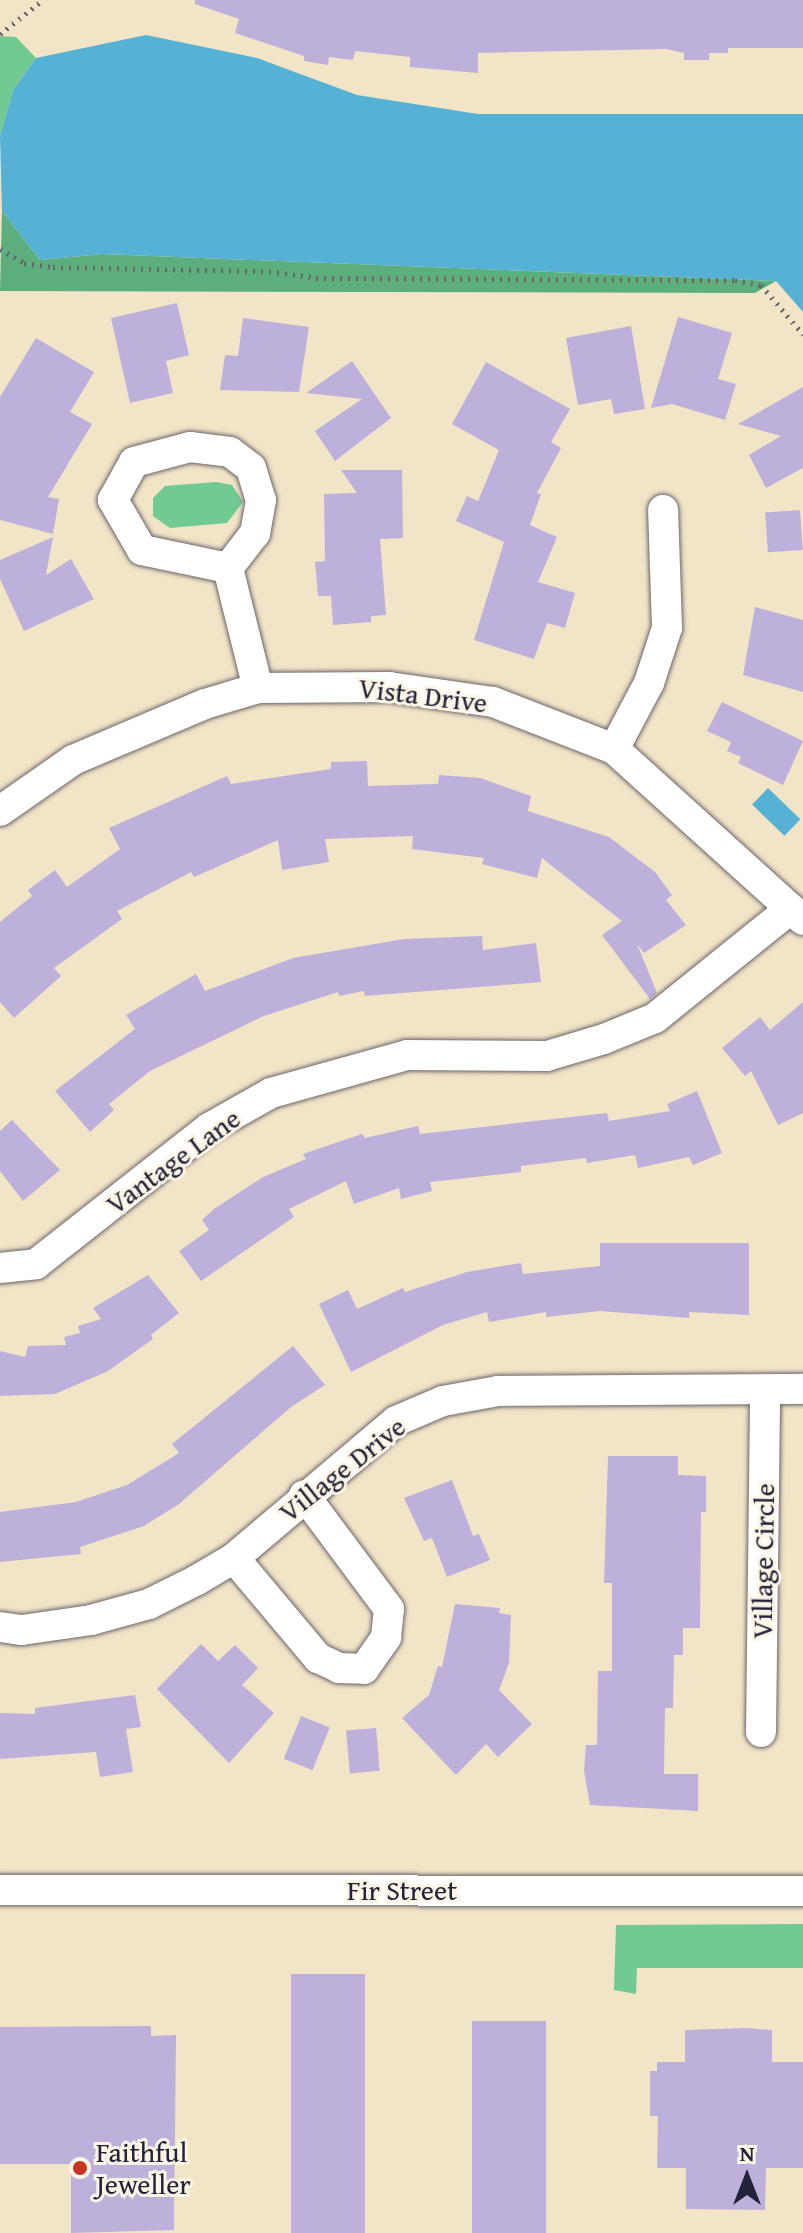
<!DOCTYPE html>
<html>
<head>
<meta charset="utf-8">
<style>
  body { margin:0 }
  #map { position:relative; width:803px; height:2233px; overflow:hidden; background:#f2e4c7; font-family:"Gentium Book Plus",serif }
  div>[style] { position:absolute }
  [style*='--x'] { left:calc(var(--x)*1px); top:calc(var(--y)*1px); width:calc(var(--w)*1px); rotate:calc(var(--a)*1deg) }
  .green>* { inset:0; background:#70ca92 }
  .forest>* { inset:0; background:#5cae7c }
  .water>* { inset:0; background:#56b2d4; transform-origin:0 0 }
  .building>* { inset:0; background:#bdb1dc; transform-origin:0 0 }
  .path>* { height:5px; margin-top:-2.5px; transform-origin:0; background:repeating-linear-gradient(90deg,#6b666c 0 2px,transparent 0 8px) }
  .roads { filter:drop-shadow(0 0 2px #6b666c) drop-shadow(0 0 2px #6b666c) }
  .street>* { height:30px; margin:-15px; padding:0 15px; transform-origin:15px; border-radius:15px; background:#fff }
  .dots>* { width:22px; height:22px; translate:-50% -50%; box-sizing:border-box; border:4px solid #fcf5e5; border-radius:50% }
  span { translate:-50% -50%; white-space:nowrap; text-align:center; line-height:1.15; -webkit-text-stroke:6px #fcf5e5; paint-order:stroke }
  .street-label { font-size:28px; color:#22223b }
  .poi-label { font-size:28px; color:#22223b }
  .left { translate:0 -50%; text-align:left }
  .north { position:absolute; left:707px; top:2137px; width:80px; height:80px; -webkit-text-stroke:6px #fcf5e5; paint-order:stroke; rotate:0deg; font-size:22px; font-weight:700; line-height:32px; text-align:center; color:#22223b }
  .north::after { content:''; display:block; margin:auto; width:28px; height:36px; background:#22223b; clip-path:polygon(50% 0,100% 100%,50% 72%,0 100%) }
</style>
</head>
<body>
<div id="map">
  <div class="green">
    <div style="clip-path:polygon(0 36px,16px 37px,36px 58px,13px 90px,0 136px)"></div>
    <div style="clip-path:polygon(216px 482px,232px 485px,243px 502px,227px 523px,170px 528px,153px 516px,153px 498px,165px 486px)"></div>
    <div style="clip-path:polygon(803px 1924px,803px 1968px,637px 1968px,636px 1994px,614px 1990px,616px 1925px)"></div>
  </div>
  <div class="forest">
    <div style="clip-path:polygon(2px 211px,40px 260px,102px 254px,776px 281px,755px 293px,0 291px)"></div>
  </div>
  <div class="water">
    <div style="clip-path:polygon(146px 35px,257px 58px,357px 95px,478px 114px,803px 114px,803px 312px,776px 281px,102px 254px,40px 260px,2px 211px,0 136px,13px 90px,36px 58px)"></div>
    <div style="left:768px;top:788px;width:45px;height:23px;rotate:44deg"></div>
  </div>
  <div class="building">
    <div style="clip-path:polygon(195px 0,803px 0,803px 48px,728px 48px,728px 53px,709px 53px,709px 60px,684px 60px,684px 53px,666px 49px,478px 53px,478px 73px,410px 67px,410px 57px,355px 51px,353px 60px,329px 57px,328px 65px,304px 61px,304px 56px,235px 33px,239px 19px,195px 4px)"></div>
    <div style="clip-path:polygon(177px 303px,189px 355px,166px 361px,173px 393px,130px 403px,111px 318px)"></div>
    <div style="clip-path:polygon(678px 317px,732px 333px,718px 379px,736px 384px,725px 420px,672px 404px,651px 408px)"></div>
    <div style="clip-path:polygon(243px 318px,309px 327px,299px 392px,220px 390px,225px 355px,238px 356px)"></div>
    <div style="clip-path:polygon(631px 326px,645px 409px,614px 414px,611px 399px,578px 405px,566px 338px)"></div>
    <div style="clip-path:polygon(36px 338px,94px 372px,70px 412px,92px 424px,48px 497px,59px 499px,53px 534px,0 520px,0 397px)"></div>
    <div style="clip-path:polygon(352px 361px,391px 418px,335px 461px,315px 431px,362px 399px,306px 393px)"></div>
    <div style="clip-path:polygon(486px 362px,570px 409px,551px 442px,561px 448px,537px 493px,541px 494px,530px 525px,557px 537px,538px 582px,575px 593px,565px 628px,547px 623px,534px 659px,474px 640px,504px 542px,456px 521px,467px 496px,478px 501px,499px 450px,452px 424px)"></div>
    <div style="clip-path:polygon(803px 387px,803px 468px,766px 488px,749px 455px,781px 436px,738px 424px)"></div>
    <div style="clip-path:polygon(341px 470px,402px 470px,403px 538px,380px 539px,386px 615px,371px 616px,371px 622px,333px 625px,331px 596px,318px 596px,315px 562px,325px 561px,324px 494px,357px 493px)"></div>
    <div style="left:800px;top:510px;width:40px;height:35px;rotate:86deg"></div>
    <div style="clip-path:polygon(53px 537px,46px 575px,71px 559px,94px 599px,24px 631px,0 579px,0 560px)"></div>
    <div style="clip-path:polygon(755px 607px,803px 620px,803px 692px,743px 675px)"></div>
    <div style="clip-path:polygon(722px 702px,803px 741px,783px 785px,738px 763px,741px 757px,727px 751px,731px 742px,707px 731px)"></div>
    <div style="clip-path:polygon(367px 761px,368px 786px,438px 784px,439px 775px,480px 778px,531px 796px,528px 811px,609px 837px,655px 872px,672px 895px,666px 900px,686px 925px,644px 953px,637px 944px,657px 993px,650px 999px,602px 935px,622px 921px,542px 858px,537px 878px,482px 864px,484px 858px,412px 849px,413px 836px,325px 839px,329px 862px,282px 870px,278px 840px,194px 877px,191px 872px,117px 911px,122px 919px,54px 968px,61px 976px,14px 1018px,0 1002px,0 922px,32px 896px,28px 890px,55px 870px,67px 887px,120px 849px,109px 828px,227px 776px,231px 784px,331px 769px,331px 762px)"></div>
    <div style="clip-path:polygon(482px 936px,483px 950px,536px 943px,541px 982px,365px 996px,364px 991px,339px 996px,338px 992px,264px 1016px,150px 1071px,109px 1104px,114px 1110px,90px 1132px,55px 1091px,135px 1029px,126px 1015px,196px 974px,205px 991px,293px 958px,404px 939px)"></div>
    <div style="clip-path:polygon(803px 1002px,803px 1113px,778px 1125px,751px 1071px,745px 1076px,722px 1048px,760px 1017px,770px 1030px)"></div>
    <div style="clip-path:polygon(697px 1091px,722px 1153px,693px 1165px,689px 1157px,638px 1168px,635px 1155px,587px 1163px,586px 1158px,521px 1166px,521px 1172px,430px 1182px,432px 1191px,401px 1199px,399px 1188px,354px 1204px,346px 1181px,289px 1209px,294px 1217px,201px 1281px,179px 1251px,209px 1230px,202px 1220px,214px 1209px,263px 1177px,306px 1159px,303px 1154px,362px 1134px,365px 1138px,418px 1126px,420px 1134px,607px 1113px,609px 1121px,670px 1111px,667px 1104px)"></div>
    <div style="clip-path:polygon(12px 1120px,60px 1170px,23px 1201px,0 1171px,0 1131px)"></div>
    <div style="clip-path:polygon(600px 1243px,749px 1243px,749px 1315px,689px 1312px,689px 1318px,600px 1311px,546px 1317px,546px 1312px,489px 1322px,487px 1312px,443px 1325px,351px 1372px,319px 1304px,348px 1290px,357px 1309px,403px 1288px,405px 1292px,467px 1272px,521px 1263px,523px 1274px,600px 1266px)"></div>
    <div style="clip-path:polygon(148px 1275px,179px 1313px,151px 1335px,153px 1339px,108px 1371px,55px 1394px,0 1396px,0 1351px,25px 1357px,28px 1346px,66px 1345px,64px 1337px,80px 1333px,78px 1326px,101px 1319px,93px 1308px)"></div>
    <div style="clip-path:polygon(293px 1346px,325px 1385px,291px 1407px,179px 1504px,144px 1526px,80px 1547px,81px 1554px,0 1562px,0 1512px,76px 1502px,127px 1485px,179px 1453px,172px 1444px)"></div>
    <div style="clip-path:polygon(608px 1456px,678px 1456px,678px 1475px,706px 1476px,706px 1512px,701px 1512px,700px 1628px,683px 1628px,683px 1655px,674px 1655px,673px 1708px,665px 1708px,664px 1774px,698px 1774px,698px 1811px,590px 1805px,584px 1771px,586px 1745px,597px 1745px,598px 1671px,612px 1671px,612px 1583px,604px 1583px)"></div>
    <div style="clip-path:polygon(452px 1480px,473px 1536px,479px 1534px,490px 1560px,447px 1577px,432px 1538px,424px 1541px,404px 1498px)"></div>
    <div style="clip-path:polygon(455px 1604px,500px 1608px,499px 1613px,511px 1615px,509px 1663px,499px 1690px,532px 1724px,498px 1757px,486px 1744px,456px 1775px,402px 1718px,429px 1695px,438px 1666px,442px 1667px)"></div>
    <div style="clip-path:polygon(201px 1644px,218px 1661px,235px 1645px,258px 1668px,242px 1685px,274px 1713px,229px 1763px,157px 1689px)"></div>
    <div style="clip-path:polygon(135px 1695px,141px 1727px,126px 1729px,133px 1772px,100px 1777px,96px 1752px,0 1759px,0 1713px,35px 1714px,35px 1708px)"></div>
    <div style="left:301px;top:1716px;width:31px;height:46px;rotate:22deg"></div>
    <div style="left:376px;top:1728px;width:43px;height:30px;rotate:85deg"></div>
    <div style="left:291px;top:1974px;width:74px;height:259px"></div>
    <div style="left:472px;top:2021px;width:74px;height:212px"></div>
    <div style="clip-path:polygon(151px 2026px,151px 2036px,176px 2035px,174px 2230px,71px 2233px,71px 2164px,0 2164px,0 2027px)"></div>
    <div style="clip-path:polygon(746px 2028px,772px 2030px,772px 2062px,803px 2062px,803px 2168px,766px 2168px,765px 2210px,686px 2209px,686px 2168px,657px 2168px,658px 2116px,650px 2116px,650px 2071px,657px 2071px,657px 2062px,685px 2062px,685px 2030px)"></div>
  </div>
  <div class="path">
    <div style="--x:0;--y:34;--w:55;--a:-38.3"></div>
    <div style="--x:0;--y:249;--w:28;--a:30"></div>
    <div style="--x:24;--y:263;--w:29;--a:8"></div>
    <div style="--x:53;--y:267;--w:216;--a:1.1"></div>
    <div style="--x:269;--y:271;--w:48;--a:8.5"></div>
    <div style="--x:316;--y:278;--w:419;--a:0.3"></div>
    <div style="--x:735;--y:280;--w:26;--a:11"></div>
    <div style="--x:761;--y:285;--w:65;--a:49.4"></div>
  </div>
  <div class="roads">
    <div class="street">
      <div style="--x:190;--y:447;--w:40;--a:7.1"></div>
      <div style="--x:230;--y:452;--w:26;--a:37"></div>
      <div style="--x:251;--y:468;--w:34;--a:73"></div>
      <div style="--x:261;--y:500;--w:34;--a:100"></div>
      <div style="--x:255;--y:533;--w:44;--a:127.6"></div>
      <div style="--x:228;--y:568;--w:88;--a:-168.2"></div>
      <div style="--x:142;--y:550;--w:58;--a:-120.1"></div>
      <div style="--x:113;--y:500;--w:43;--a:-61.1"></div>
      <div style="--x:134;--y:462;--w:58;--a:-15"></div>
      <div style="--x:228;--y:568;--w:124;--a:76"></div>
      <div style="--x:614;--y:749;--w:75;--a:-62.1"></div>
      <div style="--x:649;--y:683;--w:58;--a:-71.9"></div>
      <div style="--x:667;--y:628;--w:118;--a:-91.9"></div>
      <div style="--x:0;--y:811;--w:89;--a:-34.9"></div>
      <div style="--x:73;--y:760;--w:143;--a:-23"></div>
      <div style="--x:205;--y:704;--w:55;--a:-16.8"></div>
      <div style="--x:258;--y:688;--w:131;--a:-0.4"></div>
      <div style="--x:389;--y:687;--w:105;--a:8.2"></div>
      <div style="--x:493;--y:702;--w:130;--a:21.2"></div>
      <div style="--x:614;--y:749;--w:255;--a:42.1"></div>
      <div style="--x:0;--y:1268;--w:36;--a:-6"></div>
      <div style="--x:36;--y:1264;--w:220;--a:-38.2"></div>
      <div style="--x:209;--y:1128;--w:71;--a:-29.4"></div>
      <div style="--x:271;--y:1093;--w:141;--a:-15.6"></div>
      <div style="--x:407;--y:1055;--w:140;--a:0.4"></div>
      <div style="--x:547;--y:1056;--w:59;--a:-16.6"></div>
      <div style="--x:604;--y:1039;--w:55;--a:-22.4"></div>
      <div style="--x:655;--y:1018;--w:174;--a:-38.9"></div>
      <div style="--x:234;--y:1558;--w:131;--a:50"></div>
      <div style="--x:318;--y:1658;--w:23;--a:25"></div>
      <div style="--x:339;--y:1668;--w:25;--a:2"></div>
      <div style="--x:364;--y:1669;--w:39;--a:-55"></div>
      <div style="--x:386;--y:1637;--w:28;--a:-84"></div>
      <div style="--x:389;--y:1609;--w:142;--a:-126.7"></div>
      <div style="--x:0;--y:1627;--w:22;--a:8"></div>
      <div style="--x:22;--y:1630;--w:70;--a:-8.2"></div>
      <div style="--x:91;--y:1620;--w:60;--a:-15.4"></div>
      <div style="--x:149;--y:1604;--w:54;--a:-26.6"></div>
      <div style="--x:197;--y:1580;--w:43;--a:-30.7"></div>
      <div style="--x:234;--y:1558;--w:212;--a:-40.2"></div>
      <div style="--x:396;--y:1421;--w:51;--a:-23.1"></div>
      <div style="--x:443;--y:1401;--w:56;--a:-10.3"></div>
      <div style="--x:498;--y:1391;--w:305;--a:-0.4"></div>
      <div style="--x:761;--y:1732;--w:342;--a:-89.3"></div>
      <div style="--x:0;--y:1890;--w:803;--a:0.07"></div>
    </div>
  </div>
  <div class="dots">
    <div style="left:80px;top:2168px;background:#c8321e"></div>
  </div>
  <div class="street-label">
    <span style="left:423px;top:695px;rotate:7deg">Vista Drive</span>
    <span style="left:173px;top:1161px;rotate:-36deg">Vantage Lane</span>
    <span style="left:342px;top:1469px;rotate:-38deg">Village Drive</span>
    <span style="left:763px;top:1561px;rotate:-89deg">Village Circle</span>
    <span style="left:402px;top:1890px">Fir Street</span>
  </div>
  <div class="poi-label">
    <span class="left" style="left:96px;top:2168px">Faithful<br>Jeweller</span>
  </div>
  <div class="north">N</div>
</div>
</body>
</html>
